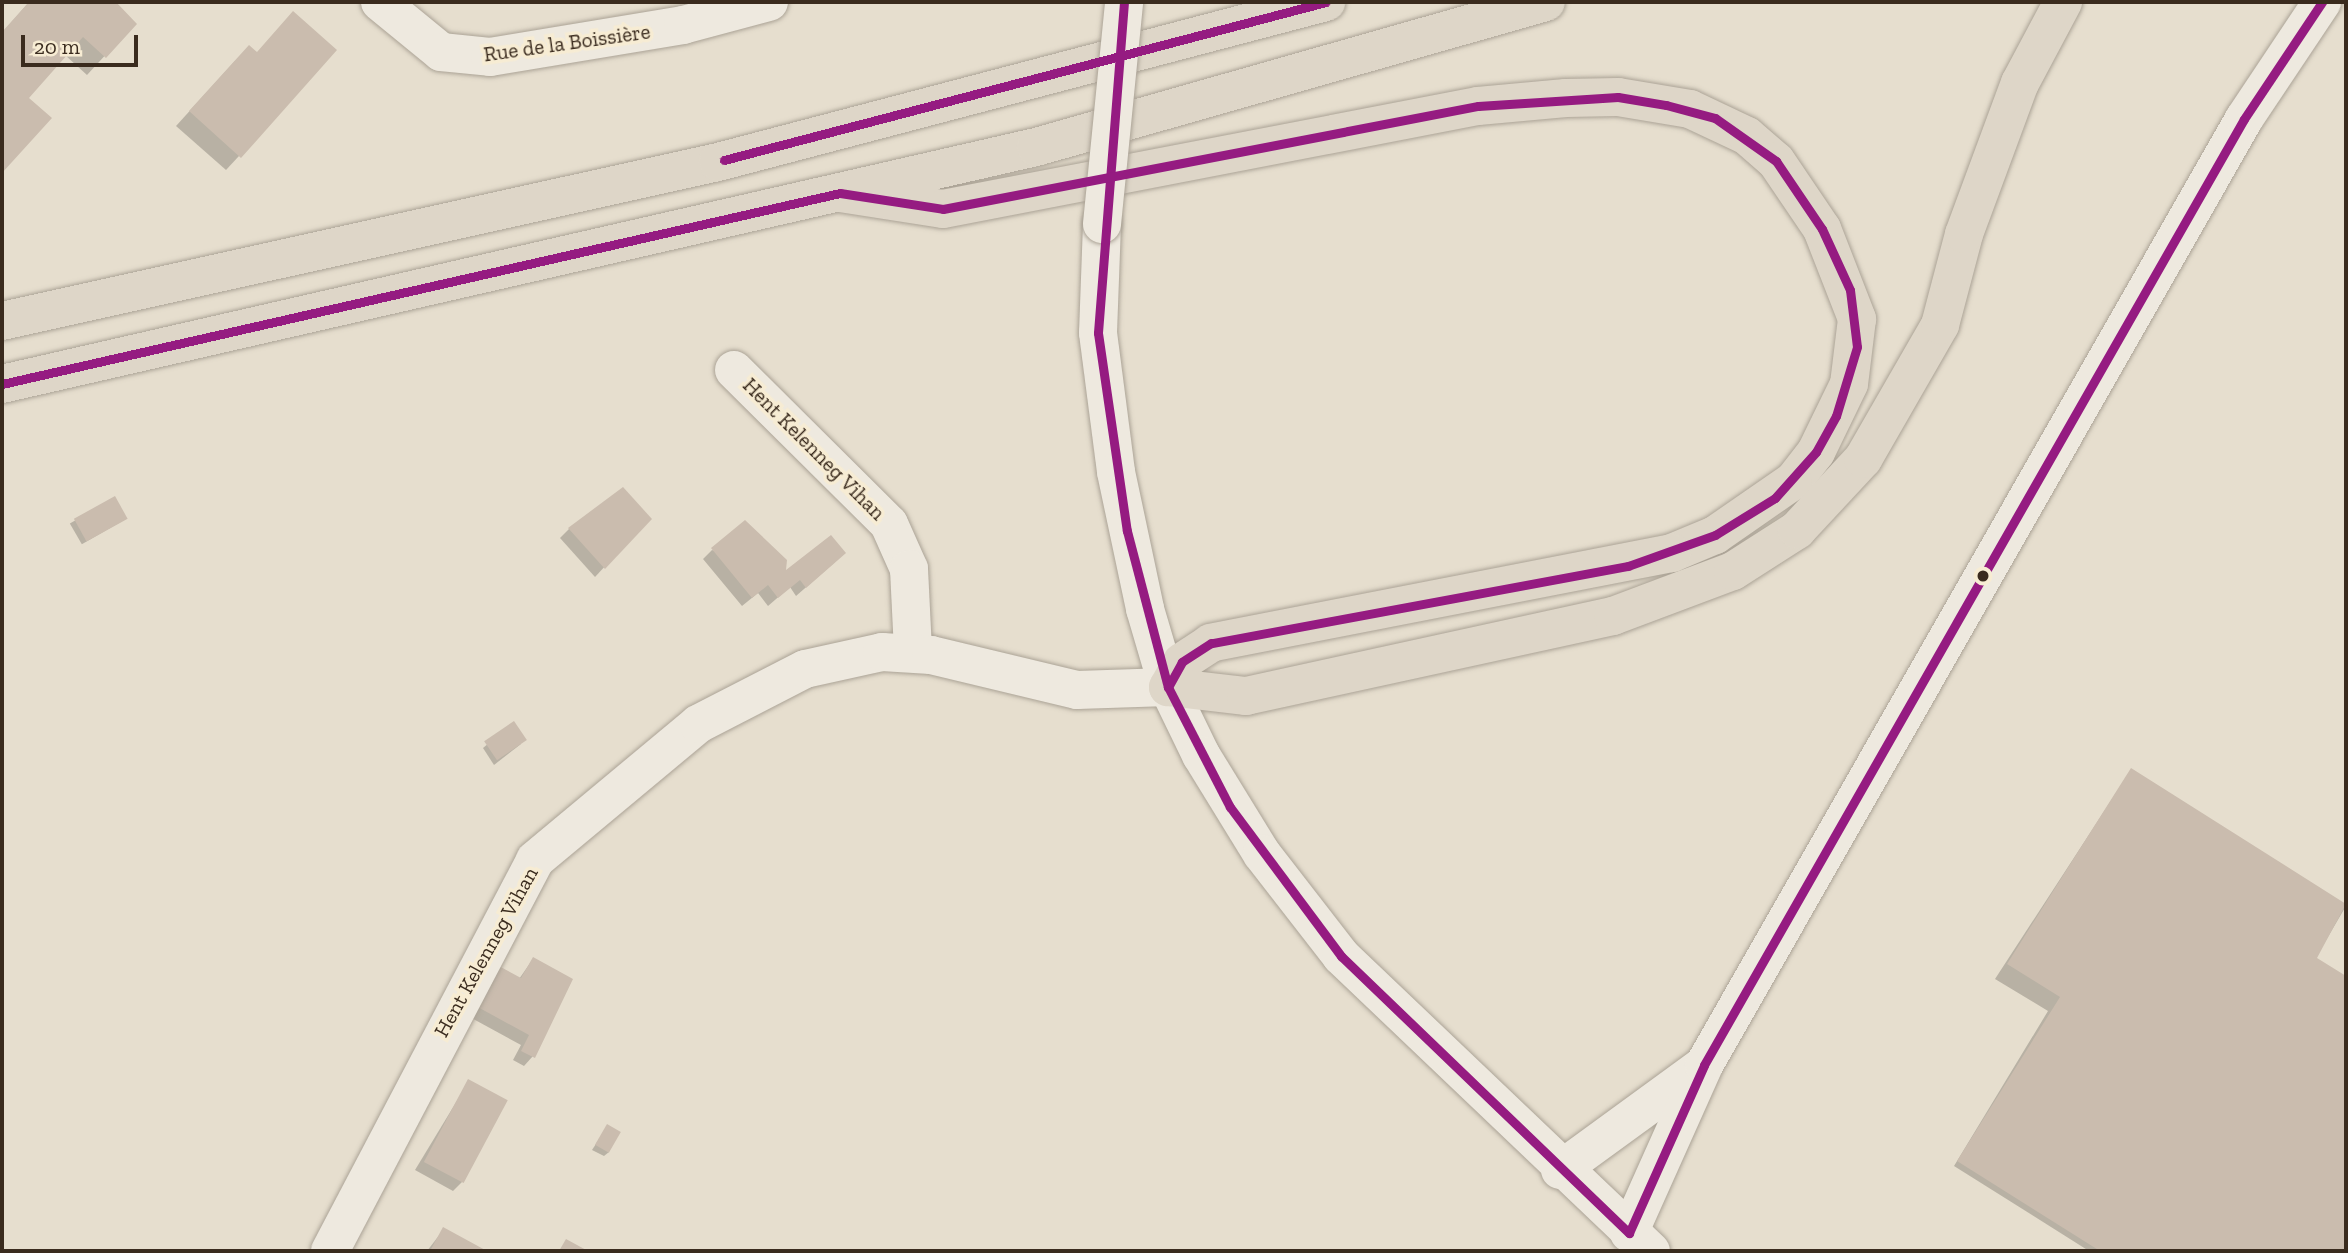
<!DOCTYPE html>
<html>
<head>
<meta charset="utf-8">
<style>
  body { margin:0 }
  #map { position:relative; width:2348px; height:1253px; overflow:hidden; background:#e6dece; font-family:"Zilla Slab",serif }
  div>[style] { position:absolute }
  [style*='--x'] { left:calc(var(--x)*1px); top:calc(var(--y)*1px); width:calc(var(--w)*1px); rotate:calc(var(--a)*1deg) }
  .shadow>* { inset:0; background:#0003; transform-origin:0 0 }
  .building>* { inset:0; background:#cabcae; transform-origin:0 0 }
  .roads { filter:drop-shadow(0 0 2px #aba396) drop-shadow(0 0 2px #aba396) }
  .minor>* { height:38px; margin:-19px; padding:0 19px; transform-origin:19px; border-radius:19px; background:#eee9df }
  .trunk>* { height:38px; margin:-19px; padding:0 19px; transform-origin:19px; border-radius:19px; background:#ded6c8 }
  .bridges { filter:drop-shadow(0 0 2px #aba396) drop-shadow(0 0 2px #aba396) }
  .minor-bridge>* { height:38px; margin:-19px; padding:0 19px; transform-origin:19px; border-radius:19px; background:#eee9df }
  .bus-1>* { height:9px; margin:-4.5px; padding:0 4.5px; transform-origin:4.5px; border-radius:4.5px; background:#951b81 }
  .dots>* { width:19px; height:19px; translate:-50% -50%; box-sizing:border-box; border:4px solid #f7ecd3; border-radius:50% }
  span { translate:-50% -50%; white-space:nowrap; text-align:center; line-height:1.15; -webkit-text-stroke:7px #f7ecd3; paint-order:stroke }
  .street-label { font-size:21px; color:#3a2b1e }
  .frame { position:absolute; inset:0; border:4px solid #3a2b1e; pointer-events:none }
  .scale { position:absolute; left:21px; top:35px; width:117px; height:32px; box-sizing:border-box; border:4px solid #3a2b1e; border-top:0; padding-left:9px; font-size:21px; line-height:24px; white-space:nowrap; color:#3a2b1e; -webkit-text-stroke:5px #f7ecd3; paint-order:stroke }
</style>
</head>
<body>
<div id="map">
  <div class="shadow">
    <div style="clip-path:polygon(29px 2px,113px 2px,134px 24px,87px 75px,65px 55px,19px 106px,49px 118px,2px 171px,2px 33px)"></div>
    <div style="clip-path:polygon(256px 53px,239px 156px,226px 170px,176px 126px,235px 61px)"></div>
    <div style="left:114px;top:498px;width:24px;height:51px;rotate:60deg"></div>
    <div style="clip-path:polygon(649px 519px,595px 577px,560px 538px,569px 529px)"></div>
    <div style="clip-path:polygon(712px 550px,784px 574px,835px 562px,796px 596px,790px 587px,768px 606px,758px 593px,742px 606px,703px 559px)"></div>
    <div style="clip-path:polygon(513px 723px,521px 744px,494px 765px,483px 748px)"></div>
    <div style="clip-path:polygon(2131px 770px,2346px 906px,2315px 959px,2346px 978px,2346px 1251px,2089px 1251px,1954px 1166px,2048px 1011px,1995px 979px)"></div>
    <div style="clip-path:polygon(533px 959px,533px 1056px,524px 1066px,513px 1060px,521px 1045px,466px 1015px,519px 979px)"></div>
    <div style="clip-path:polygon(469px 1081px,462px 1182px,453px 1191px,415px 1170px)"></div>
    <div style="clip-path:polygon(607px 1127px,609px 1152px,604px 1156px,592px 1150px)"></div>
    <div style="clip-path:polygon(444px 1229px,484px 1251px,427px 1251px)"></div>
  </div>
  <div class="building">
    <div style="clip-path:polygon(29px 2px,116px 2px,137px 24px,106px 58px,83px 37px,29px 98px,52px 118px,2px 173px,2px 32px)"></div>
    <div style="clip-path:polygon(293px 11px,337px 50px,241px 158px,189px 111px,249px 45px,257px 52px)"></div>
    <div style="clip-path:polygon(623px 487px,652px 519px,605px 569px,568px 528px)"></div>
    <div style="left:115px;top:496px;width:26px;height:47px;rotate:61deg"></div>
    <div style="clip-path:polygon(745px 520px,787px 560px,786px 570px,831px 535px,846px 553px,806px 588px,800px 580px,778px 598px,768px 585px,752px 598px,711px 548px)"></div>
    <div style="left:514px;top:721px;width:23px;height:36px;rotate:56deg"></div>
    <div style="clip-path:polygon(2131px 768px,2346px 904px,2317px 958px,2346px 976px,2346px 1251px,2100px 1251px,1957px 1161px,2060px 997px,2007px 964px)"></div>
    <div style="clip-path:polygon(533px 957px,573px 979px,535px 1058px,521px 1051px,529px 1035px,474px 1005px,497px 965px,521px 978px)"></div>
    <div style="left:468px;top:1079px;width:45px;height:94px;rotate:28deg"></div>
    <div style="left:607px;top:1124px;width:16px;height:24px;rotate:30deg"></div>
    <div style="clip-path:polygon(443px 1227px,487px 1251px,430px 1251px)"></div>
    <div style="clip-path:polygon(566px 1239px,588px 1251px,559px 1251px)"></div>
  </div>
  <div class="roads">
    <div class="minor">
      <div style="--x:380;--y:2;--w:79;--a:39.3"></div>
      <div style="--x:441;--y:52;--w:49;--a:5.8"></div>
      <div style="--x:490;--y:57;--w:196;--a:-9.4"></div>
      <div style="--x:683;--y:25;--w:89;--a:-15"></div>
      <div style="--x:1102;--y:224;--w:109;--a:92.1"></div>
      <div style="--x:1098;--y:333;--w:140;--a:82.6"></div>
      <div style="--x:1116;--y:472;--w:140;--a:78"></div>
      <div style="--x:1145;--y:609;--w:81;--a:73.6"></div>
      <div style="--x:1168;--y:687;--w:76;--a:64.1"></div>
      <div style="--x:1201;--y:755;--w:116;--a:58.4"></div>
      <div style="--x:1262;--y:854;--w:129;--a:52.2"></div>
      <div style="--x:1341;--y:956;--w:428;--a:43.6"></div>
      <div style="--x:734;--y:370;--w:218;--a:44.8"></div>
      <div style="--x:889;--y:524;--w:49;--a:66"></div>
      <div style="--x:909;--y:569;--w:83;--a:87.2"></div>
      <div style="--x:1560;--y:1170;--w:173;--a:-36.1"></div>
      <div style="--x:1629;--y:1233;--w:184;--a:-65.9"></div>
      <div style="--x:1704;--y:1065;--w:1089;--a:-60.28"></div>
      <div style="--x:2244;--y:119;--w:141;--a:-56.3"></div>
      <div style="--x:330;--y:1251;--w:441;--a:-62.3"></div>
      <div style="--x:535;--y:860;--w:212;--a:-39.8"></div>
      <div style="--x:698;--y:724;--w:120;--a:-27.2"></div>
      <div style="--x:805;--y:669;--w:79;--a:-12.4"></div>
      <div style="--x:882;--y:652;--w:49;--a:3.5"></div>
      <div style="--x:931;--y:655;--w:150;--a:13.5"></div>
      <div style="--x:1077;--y:690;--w:91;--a:-1.9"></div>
    </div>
    <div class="trunk">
      <div style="--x:840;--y:193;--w:104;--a:8.8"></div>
      <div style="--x:943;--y:209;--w:545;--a:-10.9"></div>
      <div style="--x:1478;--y:106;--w:88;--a:-5.2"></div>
      <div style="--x:1566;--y:98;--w:52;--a:-1.1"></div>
      <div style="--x:1618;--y:97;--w:73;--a:9.5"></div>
      <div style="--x:1690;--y:109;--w:63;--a:25.3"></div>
      <div style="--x:1747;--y:136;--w:38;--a:41"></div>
      <div style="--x:1776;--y:161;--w:82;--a:55.9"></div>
      <div style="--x:1822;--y:229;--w:97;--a:68.7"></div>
      <div style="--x:1857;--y:319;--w:65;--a:97"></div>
      <div style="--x:1849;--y:384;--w:76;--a:115.9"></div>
      <div style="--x:1816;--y:452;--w:37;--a:128"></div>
      <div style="--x:1793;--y:481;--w:95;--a:145.3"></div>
      <div style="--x:1715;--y:535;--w:47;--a:157.3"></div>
      <div style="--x:1672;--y:553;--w:470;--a:169"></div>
      <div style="--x:1211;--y:643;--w:35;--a:147"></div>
      <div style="--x:1182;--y:662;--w:29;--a:119"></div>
      <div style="--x:1168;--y:687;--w:79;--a:6.6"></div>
      <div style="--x:1246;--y:696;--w:376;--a:-12.3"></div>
      <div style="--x:1613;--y:616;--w:128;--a:-20.6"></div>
      <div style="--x:1733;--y:571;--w:76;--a:-32.6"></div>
      <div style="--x:1797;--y:530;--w:97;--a:-47.1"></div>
      <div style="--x:1863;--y:459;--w:155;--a:-60.1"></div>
      <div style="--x:1940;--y:325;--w:94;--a:-75.2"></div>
      <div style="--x:1964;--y:234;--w:161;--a:-69.7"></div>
      <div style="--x:2020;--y:83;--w:92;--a:-62"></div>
      <div style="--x:2;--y:321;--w:733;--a:-12.52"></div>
      <div style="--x:718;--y:162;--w:629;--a:-14.74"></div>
      <div style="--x:2;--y:384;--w:1061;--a:-12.91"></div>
      <div style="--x:1036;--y:147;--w:530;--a:-15.87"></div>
    </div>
  </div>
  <div class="bridges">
    <div class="minor-bridge">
      <div style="--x:1102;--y:224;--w:223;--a:-84.3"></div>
    </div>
  </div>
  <div class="bus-1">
    <div style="--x:1124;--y:2;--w:332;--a:94.5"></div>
    <div style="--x:1098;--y:333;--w:200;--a:81.7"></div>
    <div style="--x:1127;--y:531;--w:161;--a:75.3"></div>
    <div style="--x:1168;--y:687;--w:135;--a:62.7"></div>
    <div style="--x:1230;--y:807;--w:186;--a:53.3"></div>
    <div style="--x:1341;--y:956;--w:400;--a:43.9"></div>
    <div style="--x:1629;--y:1233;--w:184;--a:-65.9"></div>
    <div style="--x:1704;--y:1065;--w:1089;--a:-60.28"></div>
    <div style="--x:2244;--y:119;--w:141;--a:-56.3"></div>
    <div style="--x:724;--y:160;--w:622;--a:-14.71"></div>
    <div style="--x:2;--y:384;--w:859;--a:-12.84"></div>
    <div style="--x:840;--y:193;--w:104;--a:8.8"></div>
    <div style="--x:943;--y:209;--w:545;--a:-10.9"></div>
    <div style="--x:1478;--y:106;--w:140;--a:-3.7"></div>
    <div style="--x:1618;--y:97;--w:49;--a:9.5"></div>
    <div style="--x:1666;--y:105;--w:51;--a:14.9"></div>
    <div style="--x:1715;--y:118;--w:75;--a:35.2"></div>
    <div style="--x:1776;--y:161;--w:82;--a:55.9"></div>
    <div style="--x:1822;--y:229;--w:67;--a:65.3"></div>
    <div style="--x:1850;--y:290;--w:57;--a:83"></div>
    <div style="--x:1857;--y:347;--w:72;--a:106.9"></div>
    <div style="--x:1836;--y:416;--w:41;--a:119.1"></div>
    <div style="--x:1816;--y:452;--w:62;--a:131.7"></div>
    <div style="--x:1775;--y:498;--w:70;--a:148.3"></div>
    <div style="--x:1715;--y:535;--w:92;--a:160.4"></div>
    <div style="--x:1628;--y:566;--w:424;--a:169.5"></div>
    <div style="--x:1211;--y:643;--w:35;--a:147"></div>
    <div style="--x:1182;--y:662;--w:29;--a:119"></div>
  </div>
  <div class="dots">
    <div style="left:1983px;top:576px;background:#3a2b1e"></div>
  </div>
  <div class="street-label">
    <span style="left:567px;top:43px;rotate:-8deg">Rue de la Boissière</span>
    <span style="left:814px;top:449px;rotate:45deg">Hent Kelenneg Vihan</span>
    <span style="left:486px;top:952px;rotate:-61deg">Hent Kelenneg Vihan</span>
  </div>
  <div class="frame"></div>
  <div class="scale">20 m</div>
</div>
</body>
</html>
